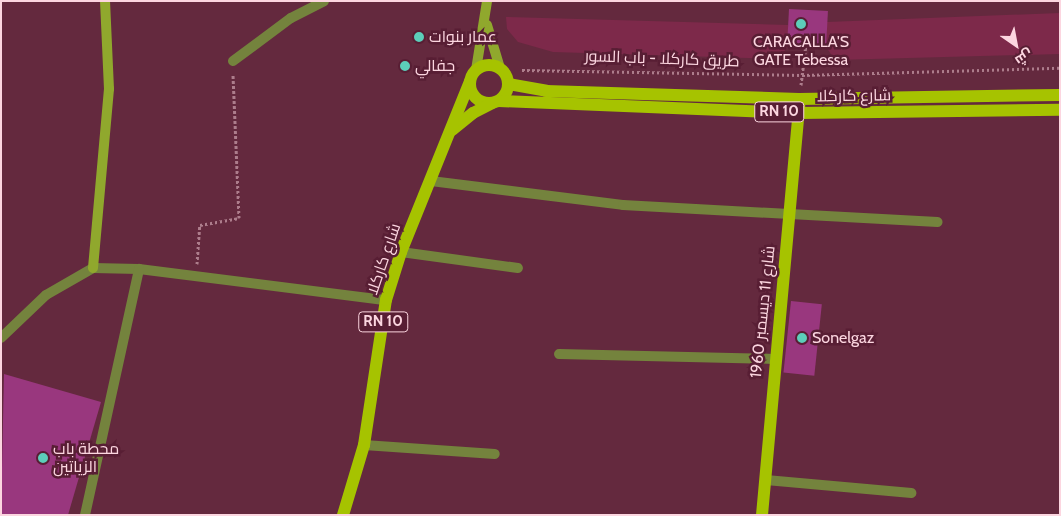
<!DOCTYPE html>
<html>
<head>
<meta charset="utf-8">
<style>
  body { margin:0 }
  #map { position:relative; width:1061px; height:516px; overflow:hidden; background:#64293e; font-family:Cabin,Cairo,sans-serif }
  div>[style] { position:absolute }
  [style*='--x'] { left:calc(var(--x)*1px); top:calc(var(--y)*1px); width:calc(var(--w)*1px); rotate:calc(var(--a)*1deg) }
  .green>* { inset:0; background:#7d294a }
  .building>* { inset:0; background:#99377e; transform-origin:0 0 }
  .path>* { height:3px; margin-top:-1.5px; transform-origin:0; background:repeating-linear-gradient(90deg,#ad7d8c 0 2.5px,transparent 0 5px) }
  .street>* { height:10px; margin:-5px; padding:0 5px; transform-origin:5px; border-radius:5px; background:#74833d }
  .secondary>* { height:10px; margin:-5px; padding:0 5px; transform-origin:5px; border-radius:5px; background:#90a82d }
  .primary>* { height:12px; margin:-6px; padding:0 6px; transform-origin:6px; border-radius:6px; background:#a6c300 }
  .primary>.ring { margin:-6px; padding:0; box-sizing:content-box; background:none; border:12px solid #a6c300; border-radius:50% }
  .dots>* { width:14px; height:14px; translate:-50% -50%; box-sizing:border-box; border:2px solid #581e34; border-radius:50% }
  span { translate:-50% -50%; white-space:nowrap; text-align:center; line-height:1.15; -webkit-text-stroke:5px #581e34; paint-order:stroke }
  .shield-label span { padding:1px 4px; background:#581e34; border:1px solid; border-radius:4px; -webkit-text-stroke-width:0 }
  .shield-label { font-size:15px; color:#fcd6e0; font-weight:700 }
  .poi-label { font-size:16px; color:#fcd6e0 }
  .left { translate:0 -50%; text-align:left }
  .street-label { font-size:16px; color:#fcd6e0 }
  .frame { position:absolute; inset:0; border:2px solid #fcd6e0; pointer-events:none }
  .north { position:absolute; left:991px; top:20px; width:50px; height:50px; -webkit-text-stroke:4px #581e34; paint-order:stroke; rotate:147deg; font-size:14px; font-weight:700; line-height:20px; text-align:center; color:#fcd6e0 }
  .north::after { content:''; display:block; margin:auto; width:18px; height:22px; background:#fcd6e0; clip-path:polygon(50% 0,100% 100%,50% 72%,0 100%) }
</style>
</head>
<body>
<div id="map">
  <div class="green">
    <div style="clip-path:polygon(1060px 13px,1060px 54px,835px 60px,826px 47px,827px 22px)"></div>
    <div style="clip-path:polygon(506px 17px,788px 25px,788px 45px,780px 59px,553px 52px,518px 42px,507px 29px)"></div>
  </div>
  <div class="building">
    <div style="left:789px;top:9px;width:39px;height:36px;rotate:3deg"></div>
    <div style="left:791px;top:301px;width:31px;height:72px;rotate:6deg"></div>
    <div style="clip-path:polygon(4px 374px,101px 402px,68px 515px,1px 515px)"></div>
  </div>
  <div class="path">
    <div style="--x:522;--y:70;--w:280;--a:1"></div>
    <div style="--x:802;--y:75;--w:258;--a:-1.6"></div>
    <div style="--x:801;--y:85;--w:39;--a:-83"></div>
    <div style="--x:197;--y:264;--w:39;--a:-86"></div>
    <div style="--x:200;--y:225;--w:40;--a:-10"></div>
    <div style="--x:239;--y:218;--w:144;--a:-92.4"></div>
  </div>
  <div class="street">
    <div style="--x:233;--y:61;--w:72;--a:-36.6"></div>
    <div style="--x:291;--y:18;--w:37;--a:-27"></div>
    <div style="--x:431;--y:181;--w:193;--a:7.1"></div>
    <div style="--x:623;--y:205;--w:315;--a:3.1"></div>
    <div style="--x:401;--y:252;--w:118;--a:7.8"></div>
    <div style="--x:1;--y:338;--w:62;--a:-43.7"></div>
    <div style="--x:46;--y:295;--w:54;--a:-29.9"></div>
    <div style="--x:93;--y:268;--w:46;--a:1.2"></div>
    <div style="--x:139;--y:269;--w:249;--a:7.2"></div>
    <div style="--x:559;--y:354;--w:215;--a:1.3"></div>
    <div style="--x:364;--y:445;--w:131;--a:3.9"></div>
    <div style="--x:766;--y:480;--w:146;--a:5.1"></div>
    <div style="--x:85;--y:515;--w:252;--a:-77.6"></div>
  </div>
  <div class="secondary">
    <div style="--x:487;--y:25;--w:45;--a:73.2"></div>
    <div style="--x:476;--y:70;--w:70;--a:-80.9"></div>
    <div style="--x:93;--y:268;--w:180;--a:-84.9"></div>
    <div style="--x:109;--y:89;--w:88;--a:-92.6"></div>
  </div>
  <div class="primary">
    <div class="ring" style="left:470px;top:65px;width:26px;height:26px"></div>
    <div style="--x:508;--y:84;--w:39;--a:10"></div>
    <div style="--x:546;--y:91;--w:253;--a:1.8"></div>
    <div style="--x:799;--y:99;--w:261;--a:-0.9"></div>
    <div style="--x:499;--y:101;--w:300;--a:2.3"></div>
    <div style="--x:799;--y:113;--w:261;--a:-0.7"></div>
    <div style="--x:452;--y:130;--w:27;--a:-39"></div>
    <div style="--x:473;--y:113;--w:22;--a:-27"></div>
    <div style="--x:343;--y:515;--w:73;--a:-73.3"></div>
    <div style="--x:364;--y:445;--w:147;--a:-81.4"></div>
    <div style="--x:386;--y:300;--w:50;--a:-72.6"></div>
    <div style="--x:401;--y:252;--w:184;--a:-68"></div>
    <div style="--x:762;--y:515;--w:411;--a:-84.8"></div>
  </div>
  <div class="dots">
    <div style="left:801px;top:24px;background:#5cceba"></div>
    <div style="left:419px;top:37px;background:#5cceba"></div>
    <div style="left:405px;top:66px;background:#5cceba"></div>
    <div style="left:802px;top:338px;background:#5cceba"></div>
    <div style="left:43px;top:458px;background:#5cceba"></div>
  </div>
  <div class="shield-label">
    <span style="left:779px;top:112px">RN 10</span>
    <span style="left:383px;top:322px">RN 10</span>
  </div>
  <div class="poi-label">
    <span class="left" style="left:429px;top:37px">عمار بنوات</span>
    <span style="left:801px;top:51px">CARACALLA'S<br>GATE Tebessa</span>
    <span class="left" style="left:415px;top:66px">جفالي</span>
    <span class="left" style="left:812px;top:338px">Sonelgaz</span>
    <span class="left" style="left:53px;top:458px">محطة باب<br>الزياتين</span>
  </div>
  <div class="street-label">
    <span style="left:662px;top:59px;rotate:2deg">طريق كاركلا - باب السور</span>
    <span style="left:854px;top:96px;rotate:-1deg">شارع كاركلا</span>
    <span style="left:384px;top:259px;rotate:-71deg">شارع كاركلا</span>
    <span style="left:763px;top:312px;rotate:-84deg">شارع 11 ديسمبر 1960</span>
  </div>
  <div class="frame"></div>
  <div class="north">ش</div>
</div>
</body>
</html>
